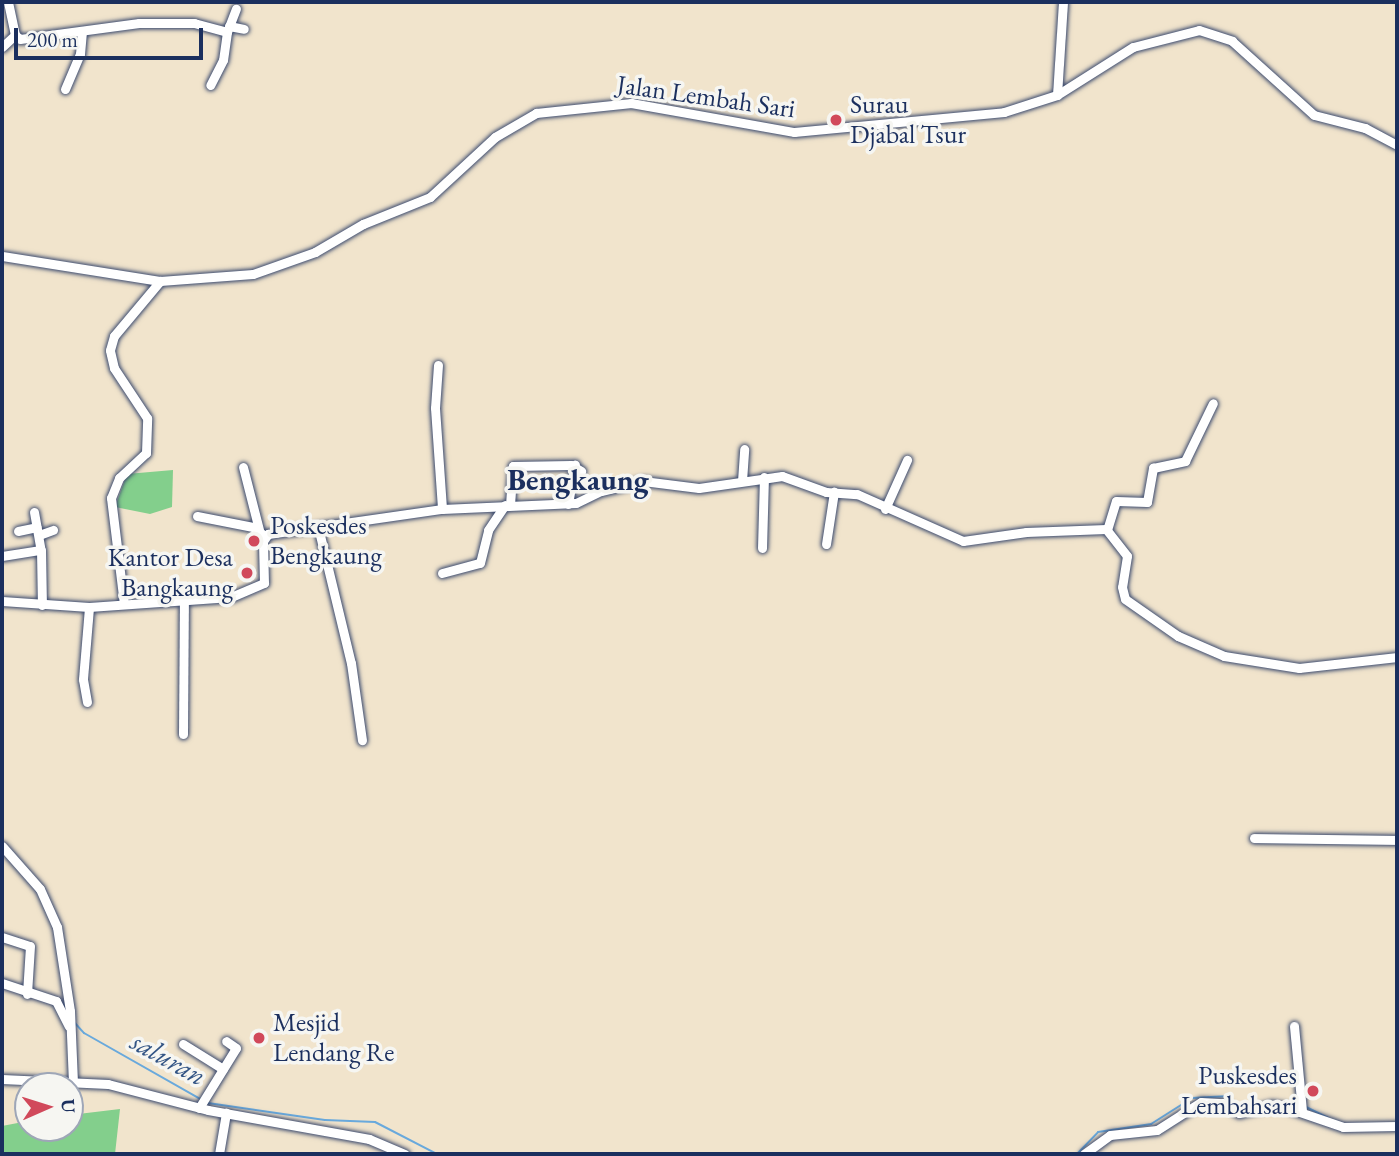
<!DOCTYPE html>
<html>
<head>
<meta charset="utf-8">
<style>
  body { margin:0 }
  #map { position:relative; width:1399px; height:1156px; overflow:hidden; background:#f1e4cc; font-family:"EB Garamond",serif }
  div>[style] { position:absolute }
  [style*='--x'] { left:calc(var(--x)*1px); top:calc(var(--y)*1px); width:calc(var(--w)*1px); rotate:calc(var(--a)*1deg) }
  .green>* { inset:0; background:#83cf8c }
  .stream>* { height:2px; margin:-1px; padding:0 1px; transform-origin:1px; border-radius:1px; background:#69a9dc }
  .roads { filter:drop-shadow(0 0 2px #3b4a6e) drop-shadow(0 0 2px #3b4a6e) }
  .minor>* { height:9px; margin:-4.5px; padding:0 4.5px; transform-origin:4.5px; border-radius:4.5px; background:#fff }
  .dots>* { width:19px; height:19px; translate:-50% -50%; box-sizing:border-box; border:4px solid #f6f6f2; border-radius:50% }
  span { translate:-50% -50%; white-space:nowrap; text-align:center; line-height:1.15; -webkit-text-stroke:7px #f6f6f2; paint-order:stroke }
  .street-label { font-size:26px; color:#1b2f5e }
  .poi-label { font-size:26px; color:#1b2f5e }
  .left { translate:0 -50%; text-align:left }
  .right { translate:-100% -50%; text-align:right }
  .water-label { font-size:28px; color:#325484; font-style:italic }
  .quarter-label { font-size:30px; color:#1b2f5e; font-weight:700 }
  .frame { position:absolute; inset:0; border:4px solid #1b2f5e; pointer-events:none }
  .north { position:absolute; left:14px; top:1072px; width:70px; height:70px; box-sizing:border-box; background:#f6f6f2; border:2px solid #9ea6b7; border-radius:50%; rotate:87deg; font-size:19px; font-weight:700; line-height:28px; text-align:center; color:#1b2f5e }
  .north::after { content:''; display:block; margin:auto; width:24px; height:32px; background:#d1495b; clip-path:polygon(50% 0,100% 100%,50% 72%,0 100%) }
  .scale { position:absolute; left:14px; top:28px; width:189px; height:32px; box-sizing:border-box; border:4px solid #1b2f5e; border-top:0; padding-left:9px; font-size:21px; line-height:24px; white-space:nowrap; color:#1b2f5e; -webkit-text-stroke:5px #f6f6f2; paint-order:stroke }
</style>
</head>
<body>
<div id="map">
  <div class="green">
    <div style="clip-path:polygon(173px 470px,172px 507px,150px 514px,115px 507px,127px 474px)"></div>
    <div style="clip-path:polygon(120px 1109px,115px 1154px,2px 1154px,2px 1126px,28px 1121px,28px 1128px,70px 1128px,70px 1115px)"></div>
  </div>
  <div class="stream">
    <div style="--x:74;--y:1022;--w:15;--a:48"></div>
    <div style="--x:84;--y:1033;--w:133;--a:29.6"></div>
    <div style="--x:208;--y:1103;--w:118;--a:8.3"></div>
    <div style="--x:325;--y:1120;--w:50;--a:2.3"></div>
    <div style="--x:375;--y:1122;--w:70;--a:27.3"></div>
    <div style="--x:1306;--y:1107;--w:25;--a:26"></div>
    <div style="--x:1077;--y:1154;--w:30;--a:-46"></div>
    <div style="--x:1098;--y:1132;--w:54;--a:-8.6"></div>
    <div style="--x:1151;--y:1124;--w:49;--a:-32.4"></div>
    <div style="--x:1192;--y:1098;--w:33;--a:-3"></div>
    <div style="--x:1225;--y:1096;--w:14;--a:34"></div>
    <div style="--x:1237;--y:1104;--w:22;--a:0"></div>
  </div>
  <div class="roads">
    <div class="minor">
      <div style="--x:8;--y:2;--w:34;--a:78"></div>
      <div style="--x:15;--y:35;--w:6;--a:39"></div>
      <div style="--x:20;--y:39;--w:120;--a:-7.7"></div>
      <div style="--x:139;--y:23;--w:55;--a:0"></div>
      <div style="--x:194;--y:23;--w:34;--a:15"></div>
      <div style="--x:227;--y:32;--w:28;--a:98"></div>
      <div style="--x:223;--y:60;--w:28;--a:117"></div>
      <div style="--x:229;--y:26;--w:15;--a:11"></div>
      <div style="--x:227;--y:32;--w:25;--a:-69"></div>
      <div style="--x:2;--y:47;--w:18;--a:-43"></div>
      <div style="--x:65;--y:89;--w:38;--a:-67"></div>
      <div style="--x:80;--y:54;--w:21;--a:-85"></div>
      <div style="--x:1057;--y:95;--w:93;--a:-86.3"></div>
      <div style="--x:2;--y:256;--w:160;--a:9"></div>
      <div style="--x:438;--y:365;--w:43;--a:94"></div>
      <div style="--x:435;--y:408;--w:101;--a:86"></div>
      <div style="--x:243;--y:467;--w:65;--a:75.7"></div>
      <div style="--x:742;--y:481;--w:32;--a:-86"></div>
      <div style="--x:568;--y:504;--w:40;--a:-80"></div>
      <div style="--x:510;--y:505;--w:39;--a:-86"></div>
      <div style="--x:513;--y:466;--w:58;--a:-1"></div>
      <div style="--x:571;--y:465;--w:12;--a:31"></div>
      <div style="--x:885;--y:509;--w:54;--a:-65.8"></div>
      <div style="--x:34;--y:512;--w:39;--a:80"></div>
      <div style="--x:41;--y:550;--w:55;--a:89"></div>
      <div style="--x:197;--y:516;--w:57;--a:11.1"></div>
      <div style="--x:253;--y:527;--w:15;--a:37"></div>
      <div style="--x:1107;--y:530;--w:30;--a:-73"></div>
      <div style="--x:1116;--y:501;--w:31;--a:2"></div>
      <div style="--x:1147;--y:502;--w:35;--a:-80"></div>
      <div style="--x:1153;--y:468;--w:33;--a:-12"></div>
      <div style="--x:1185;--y:461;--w:64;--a:-64.2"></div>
      <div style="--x:18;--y:531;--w:19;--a:-12"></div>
      <div style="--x:319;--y:531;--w:136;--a:76.4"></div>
      <div style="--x:351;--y:663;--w:78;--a:81.9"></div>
      <div style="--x:39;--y:535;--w:15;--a:-20"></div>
      <div style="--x:826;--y:544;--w:53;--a:-81.3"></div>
      <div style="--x:762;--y:548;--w:71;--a:-88.4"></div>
      <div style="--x:2;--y:556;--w:39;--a:-9"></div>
      <div style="--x:442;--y:573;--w:39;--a:-15"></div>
      <div style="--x:480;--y:563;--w:34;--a:-76"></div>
      <div style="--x:488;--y:530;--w:30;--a:-56"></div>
      <div style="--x:2;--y:601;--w:87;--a:3.9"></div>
      <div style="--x:89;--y:607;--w:142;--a:-4"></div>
      <div style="--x:231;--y:597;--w:36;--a:-23"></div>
      <div style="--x:264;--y:583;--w:42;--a:-91.4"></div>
      <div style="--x:263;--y:541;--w:9;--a:-54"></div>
      <div style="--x:268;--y:534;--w:176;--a:-8.2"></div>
      <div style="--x:442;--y:509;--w:134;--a:-2.6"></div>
      <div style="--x:576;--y:503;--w:28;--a:-26"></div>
      <div style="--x:601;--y:491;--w:43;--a:-13.4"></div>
      <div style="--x:643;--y:481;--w:56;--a:7.1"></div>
      <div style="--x:699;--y:488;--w:84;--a:-8.2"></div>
      <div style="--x:782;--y:476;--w:47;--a:20"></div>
      <div style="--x:826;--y:492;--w:31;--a:4"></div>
      <div style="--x:857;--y:494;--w:116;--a:23.9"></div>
      <div style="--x:963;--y:541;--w:64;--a:-8.1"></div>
      <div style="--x:1026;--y:532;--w:80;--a:-2.1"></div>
      <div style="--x:1106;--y:529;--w:34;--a:52"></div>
      <div style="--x:1127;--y:556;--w:31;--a:99"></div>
      <div style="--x:1122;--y:587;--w:12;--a:76"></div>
      <div style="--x:1125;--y:599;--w:65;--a:34.9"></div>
      <div style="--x:1178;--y:636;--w:50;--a:23.5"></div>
      <div style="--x:1224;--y:656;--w:76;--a:9.1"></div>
      <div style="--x:1299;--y:668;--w:99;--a:-6.4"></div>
      <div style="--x:124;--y:604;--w:107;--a:-97"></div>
      <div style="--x:111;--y:498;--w:22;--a:-68"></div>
      <div style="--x:119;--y:478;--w:37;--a:-43"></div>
      <div style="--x:146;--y:453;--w:35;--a:-88"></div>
      <div style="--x:147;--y:418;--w:60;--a:-123.4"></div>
      <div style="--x:114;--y:368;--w:18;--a:-103"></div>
      <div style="--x:110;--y:350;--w:15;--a:-74"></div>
      <div style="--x:114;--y:336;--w:72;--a:-50.1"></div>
      <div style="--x:160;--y:281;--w:93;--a:-4.3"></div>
      <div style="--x:253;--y:274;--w:66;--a:-19.5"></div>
      <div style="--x:315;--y:252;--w:56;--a:-30.3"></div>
      <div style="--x:363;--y:224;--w:72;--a:-21.9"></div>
      <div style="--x:430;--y:197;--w:88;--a:-42.7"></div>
      <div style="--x:495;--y:137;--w:48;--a:-30.3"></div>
      <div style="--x:536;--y:113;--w:96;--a:-6"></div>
      <div style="--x:631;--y:103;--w:166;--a:10.1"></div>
      <div style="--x:794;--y:132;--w:211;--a:-5.4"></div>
      <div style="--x:1004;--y:112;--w:56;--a:-17.8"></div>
      <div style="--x:1057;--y:95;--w:90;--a:-32.3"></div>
      <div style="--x:1133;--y:47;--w:68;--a:-14.4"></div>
      <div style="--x:1199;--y:30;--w:35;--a:18"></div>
      <div style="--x:1232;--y:41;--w:110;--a:42.1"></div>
      <div style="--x:1314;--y:115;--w:53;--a:14.3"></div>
      <div style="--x:1365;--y:128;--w:36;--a:28"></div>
      <div style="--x:87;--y:702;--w:23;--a:-100"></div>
      <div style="--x:83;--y:679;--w:72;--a:-85.2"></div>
      <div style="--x:183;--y:734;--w:133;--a:-89.6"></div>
      <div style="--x:1254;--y:838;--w:143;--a:0.8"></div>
      <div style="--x:2;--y:846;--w:57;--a:48.5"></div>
      <div style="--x:40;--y:889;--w:42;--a:65.9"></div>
      <div style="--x:57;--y:927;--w:85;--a:81.2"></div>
      <div style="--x:70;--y:1011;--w:71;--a:87.6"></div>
      <div style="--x:2;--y:937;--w:29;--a:18"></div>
      <div style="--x:30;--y:946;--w:48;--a:93.6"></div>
      <div style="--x:2;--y:983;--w:57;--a:18.4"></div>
      <div style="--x:56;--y:1001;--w:28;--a:63"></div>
      <div style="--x:1294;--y:1026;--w:84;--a:84.6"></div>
      <div style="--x:183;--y:1044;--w:47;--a:32"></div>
      <div style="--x:2;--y:1079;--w:106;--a:2.7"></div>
      <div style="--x:108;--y:1084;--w:103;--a:14.6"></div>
      <div style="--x:208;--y:1110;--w:164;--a:10.2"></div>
      <div style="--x:369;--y:1139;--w:39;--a:23"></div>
      <div style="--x:199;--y:1108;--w:70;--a:-58.3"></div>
      <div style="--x:236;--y:1048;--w:12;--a:-145"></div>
      <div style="--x:219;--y:1154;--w:42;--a:-80.3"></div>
      <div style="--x:1084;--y:1154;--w:32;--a:-36"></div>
      <div style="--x:1110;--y:1135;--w:47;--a:-6.1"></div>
      <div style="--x:1157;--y:1130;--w:52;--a:-32.5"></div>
      <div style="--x:1201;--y:1102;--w:22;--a:3"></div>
      <div style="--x:1223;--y:1103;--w:19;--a:32"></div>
      <div style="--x:1239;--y:1113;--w:34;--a:-14"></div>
      <div style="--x:1272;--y:1105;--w:13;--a:9"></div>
      <div style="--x:1285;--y:1107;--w:61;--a:19"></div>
      <div style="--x:1343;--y:1127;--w:54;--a:-1.1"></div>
    </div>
  </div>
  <div class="dots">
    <div style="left:836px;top:120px;background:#d1495b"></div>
    <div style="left:254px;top:541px;background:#d1495b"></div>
    <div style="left:247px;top:573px;background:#d1495b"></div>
    <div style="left:259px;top:1038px;background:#d1495b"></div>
    <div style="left:1313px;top:1091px;background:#d1495b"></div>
  </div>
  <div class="street-label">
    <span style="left:706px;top:97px;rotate:8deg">Jalan Lembah Sari</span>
  </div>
  <div class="poi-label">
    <span class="left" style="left:850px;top:120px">Surau<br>Djabal Tsur</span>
    <span class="left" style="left:270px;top:541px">Poskesdes<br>Bengkaung</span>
    <span class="right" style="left:233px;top:573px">Kantor Desa<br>Bangkaung</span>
    <span class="left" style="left:273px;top:1038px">Mesjid<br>Lendang Re</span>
    <span class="right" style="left:1297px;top:1091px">Puskesdes<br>Lembahsari</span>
  </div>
  <div class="water-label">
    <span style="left:169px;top:1058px;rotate:29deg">saluran</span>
  </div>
  <div class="quarter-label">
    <span style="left:578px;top:480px">Bengkaung</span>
  </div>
  <div class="frame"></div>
  <div class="north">U</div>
  <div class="scale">200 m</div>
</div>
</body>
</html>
